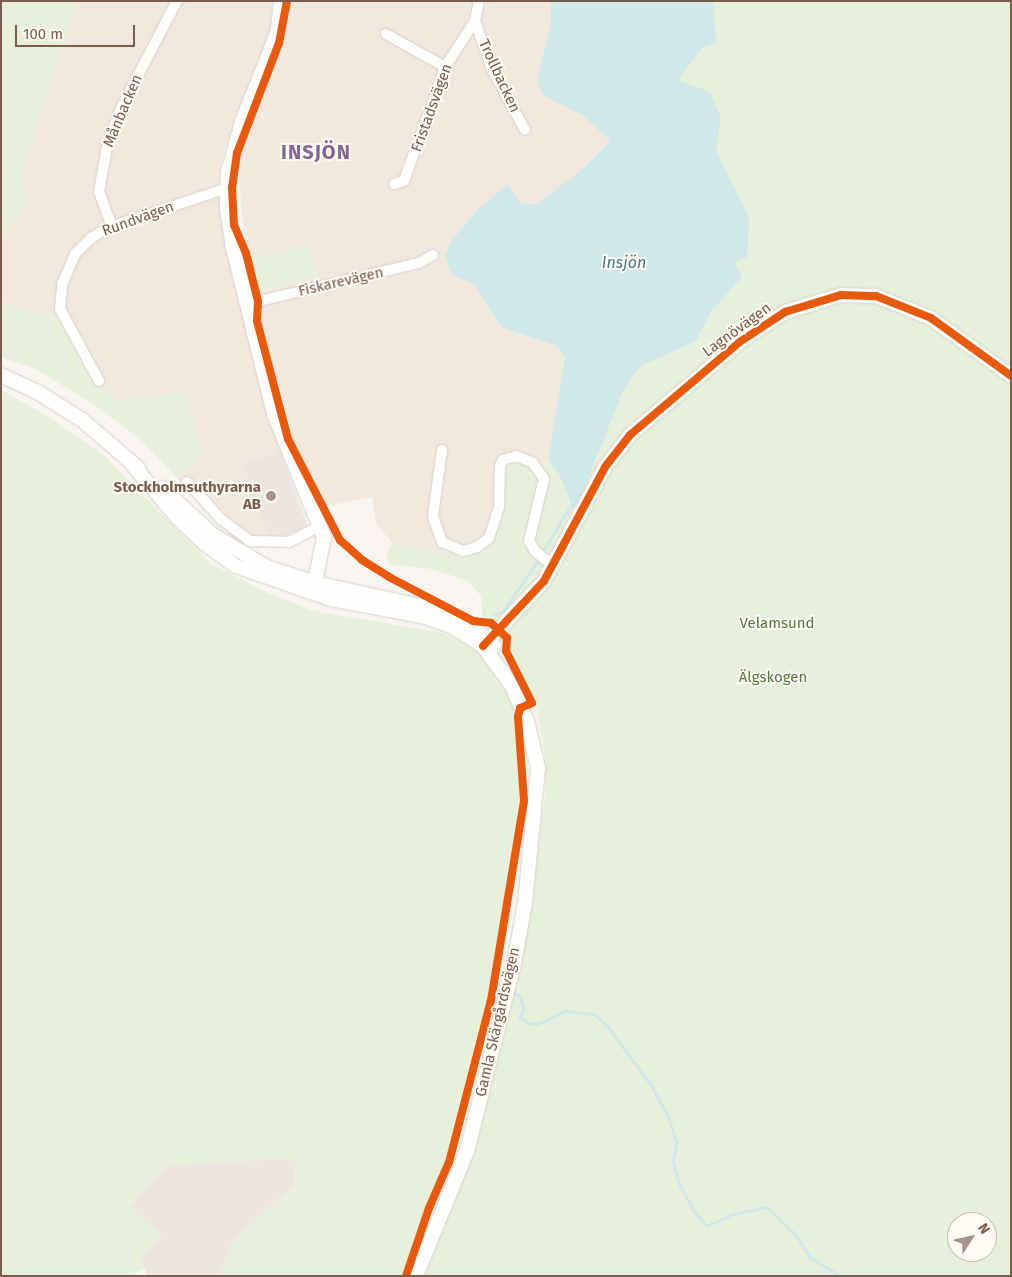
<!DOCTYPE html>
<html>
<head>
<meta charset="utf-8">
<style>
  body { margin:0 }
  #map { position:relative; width:1012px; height:1277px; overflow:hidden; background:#f9f5f0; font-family:"Fira Sans",sans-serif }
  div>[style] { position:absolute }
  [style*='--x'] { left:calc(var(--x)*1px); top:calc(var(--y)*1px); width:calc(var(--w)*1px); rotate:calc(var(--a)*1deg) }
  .residential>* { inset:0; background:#f2e8de }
  .industrial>* { inset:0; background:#ede5e0; transform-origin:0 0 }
  .green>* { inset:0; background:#e7f0db; transform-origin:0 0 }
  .water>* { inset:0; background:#d0e8ea }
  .stream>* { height:2.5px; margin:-1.25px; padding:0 1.25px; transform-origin:1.25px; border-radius:1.25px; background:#d0e8ea }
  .roads { filter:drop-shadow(0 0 1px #d7d1cb) drop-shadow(0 0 1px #d7d1cb) }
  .street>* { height:10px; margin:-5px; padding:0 5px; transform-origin:5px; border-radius:5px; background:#fefefd }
  .secondary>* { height:14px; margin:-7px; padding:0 7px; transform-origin:7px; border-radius:7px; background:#fefefd }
  .cycleway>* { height:8px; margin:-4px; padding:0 4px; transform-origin:4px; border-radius:4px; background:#e8590c }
  .dots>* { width:14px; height:14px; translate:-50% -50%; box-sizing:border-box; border:2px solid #fffaf3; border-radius:50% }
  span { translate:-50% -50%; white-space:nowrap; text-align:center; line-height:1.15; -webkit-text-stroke:4px #fffaf3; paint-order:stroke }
  .street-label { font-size:15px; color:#7a5c4d }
  .poi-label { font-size:15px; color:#7a5c4d; font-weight:700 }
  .right { translate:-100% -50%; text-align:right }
  .park-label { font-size:15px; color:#537a41 }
  .water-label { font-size:16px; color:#437c86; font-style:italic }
  .district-label { font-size:20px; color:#846695; font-weight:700; letter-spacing:1px }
  .frame { position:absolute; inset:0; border:2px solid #7a5c4d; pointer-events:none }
  .north { position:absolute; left:947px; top:1212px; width:50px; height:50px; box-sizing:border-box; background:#fffaf3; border:1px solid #cabbb1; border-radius:50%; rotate:55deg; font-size:14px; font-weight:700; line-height:20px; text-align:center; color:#7a5c4d }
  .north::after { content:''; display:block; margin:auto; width:18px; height:22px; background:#a69286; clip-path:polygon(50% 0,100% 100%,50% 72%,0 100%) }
  .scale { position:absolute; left:15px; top:25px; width:120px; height:22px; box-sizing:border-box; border:2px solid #7a5c4d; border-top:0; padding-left:6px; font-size:15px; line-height:18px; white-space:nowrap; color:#7a5c4d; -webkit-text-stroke:4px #fffaf3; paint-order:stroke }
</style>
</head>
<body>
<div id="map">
  <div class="residential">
    <div style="clip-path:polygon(78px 1px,273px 1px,270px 31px,225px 148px,219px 174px,228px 249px,280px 450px,242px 463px,272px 539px,239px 545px,177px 478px,203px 457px,185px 391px,118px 401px,90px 381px,88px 367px,59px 320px,1px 302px,1px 238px,29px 201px,22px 174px)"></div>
    <div style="clip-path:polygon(290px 1px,551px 1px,551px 22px,537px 79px,544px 95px,585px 117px,610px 141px,579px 172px,536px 204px,520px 203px,508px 184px,479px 208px,451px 241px,445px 256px,451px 274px,475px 285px,501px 327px,557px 346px,565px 358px,548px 460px,502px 509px,497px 531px,492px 541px,479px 551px,453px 554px,392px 543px,376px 523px,372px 497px,327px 506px,306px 472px,290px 438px,259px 321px,241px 209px,239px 152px,281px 44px)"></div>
  </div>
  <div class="industrial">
    <div style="left:280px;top:450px;width:82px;height:40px;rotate:70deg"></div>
    <div style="clip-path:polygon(296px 1158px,295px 1185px,235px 1239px,218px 1276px,148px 1276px,140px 1260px,130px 1207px,167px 1166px)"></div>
  </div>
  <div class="green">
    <div style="clip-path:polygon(1px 1px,78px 1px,22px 174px,29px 201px,1px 238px)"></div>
    <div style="clip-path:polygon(evenodd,568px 1px,1011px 1px,1011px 1276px,421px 1276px,461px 1183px,531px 902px,546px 790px,544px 751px,536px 704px,501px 641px,495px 626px,499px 618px,483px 623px,481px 596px,468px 581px,432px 569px,389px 564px,386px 554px,392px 543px,453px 554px,485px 547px,501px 519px,504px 469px,508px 461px,522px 461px,537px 473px,541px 488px,525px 532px,529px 551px,538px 560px,533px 541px,547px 478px,542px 468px,548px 460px,559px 474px,570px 505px,563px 380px,558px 368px,563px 358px,560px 347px,516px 335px,489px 314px,485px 306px,505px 291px,628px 148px,568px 1px,957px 1222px,987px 1222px,987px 1252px,957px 1252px,957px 1222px)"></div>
    <div style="left:310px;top:244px;width:35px;height:59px;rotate:77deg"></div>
    <div style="clip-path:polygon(1px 302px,59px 320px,84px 356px,90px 381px,118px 400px,185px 391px,203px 457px,177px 478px,139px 438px,91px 403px,36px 369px,1px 357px)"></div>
    <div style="clip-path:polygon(1px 390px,51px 418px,106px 457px,210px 563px,261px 590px,314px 611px,439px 632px,474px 647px,496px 669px,516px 705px,514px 711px,521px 780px,514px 849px,491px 1001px,477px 1033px,446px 1161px,421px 1220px,403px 1276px,218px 1276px,235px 1239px,295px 1185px,296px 1158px,166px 1166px,130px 1207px,163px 1236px,140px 1260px,144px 1269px,130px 1276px,1px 1276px)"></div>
  </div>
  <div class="water">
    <div style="clip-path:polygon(551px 1px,713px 1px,716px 42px,702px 48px,678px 80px,710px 92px,721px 118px,716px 151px,749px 217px,747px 258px,734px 262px,742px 277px,712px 310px,696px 341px,643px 365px,634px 374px,622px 393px,577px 507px,571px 505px,559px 474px,548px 460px,565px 358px,557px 346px,501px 327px,475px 285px,451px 274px,445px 256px,451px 241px,479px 208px,508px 184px,520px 203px,536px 204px,579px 172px,610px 141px,585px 117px,543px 95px,537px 79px,551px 22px)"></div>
  </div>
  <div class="stream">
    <div style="--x:544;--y:549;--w:52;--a:-58.5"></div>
    <div style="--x:494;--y:615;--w:10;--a:-24"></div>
    <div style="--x:503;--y:611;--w:60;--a:-55.2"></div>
    <div style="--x:491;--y:980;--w:10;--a:29"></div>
    <div style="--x:513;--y:992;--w:8;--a:30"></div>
    <div style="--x:520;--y:996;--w:14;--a:73"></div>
    <div style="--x:524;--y:1009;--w:10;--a:114"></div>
    <div style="--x:520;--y:1018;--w:10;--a:29"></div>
    <div style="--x:529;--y:1023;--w:9;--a:6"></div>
    <div style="--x:538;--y:1024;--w:30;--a:-26"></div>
    <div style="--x:565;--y:1011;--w:29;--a:6"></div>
    <div style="--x:594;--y:1014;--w:16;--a:40"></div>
    <div style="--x:606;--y:1024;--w:77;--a:53.4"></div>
    <div style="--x:652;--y:1086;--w:34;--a:62"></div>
    <div style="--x:668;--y:1116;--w:28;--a:71"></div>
    <div style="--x:677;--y:1142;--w:20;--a:101"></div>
    <div style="--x:673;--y:1162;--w:24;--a:73"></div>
    <div style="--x:680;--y:1185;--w:31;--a:61"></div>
    <div style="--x:695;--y:1212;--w:18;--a:49"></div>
    <div style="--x:707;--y:1226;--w:29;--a:-25"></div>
    <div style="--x:733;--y:1214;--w:35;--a:-12"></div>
    <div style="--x:767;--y:1207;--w:42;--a:44"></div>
    <div style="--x:797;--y:1236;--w:25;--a:58"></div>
    <div style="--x:810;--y:1257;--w:36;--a:32"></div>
  </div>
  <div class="roads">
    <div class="street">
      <div style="--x:475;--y:21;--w:51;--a:70.5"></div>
      <div style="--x:492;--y:69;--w:69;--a:61.6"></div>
      <div style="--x:386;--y:34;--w:68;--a:29.2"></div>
      <div style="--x:394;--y:184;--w:10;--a:-17"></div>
      <div style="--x:404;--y:181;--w:121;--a:-70.2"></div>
      <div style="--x:445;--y:67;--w:55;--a:-56.9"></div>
      <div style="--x:475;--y:21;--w:20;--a:-79"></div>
      <div style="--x:112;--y:227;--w:37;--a:-110"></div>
      <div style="--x:99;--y:192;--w:52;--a:-80"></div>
      <div style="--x:108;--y:141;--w:38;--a:-68"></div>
      <div style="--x:122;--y:106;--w:119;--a:-62.4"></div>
      <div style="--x:247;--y:304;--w:177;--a:-13.4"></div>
      <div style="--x:419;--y:263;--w:16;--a:-30"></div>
      <div style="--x:99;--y:381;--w:82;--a:-118.4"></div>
      <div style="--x:60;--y:309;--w:24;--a:-85"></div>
      <div style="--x:62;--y:285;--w:34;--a:-67"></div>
      <div style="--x:75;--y:254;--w:23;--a:-45"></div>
      <div style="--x:91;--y:238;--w:19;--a:-32"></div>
      <div style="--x:107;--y:228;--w:126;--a:-18.4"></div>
      <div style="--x:442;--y:450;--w:67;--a:97.8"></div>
      <div style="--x:433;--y:516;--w:28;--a:71"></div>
      <div style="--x:442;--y:542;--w:23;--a:23"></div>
      <div style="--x:463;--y:551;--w:15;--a:-16"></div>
      <div style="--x:477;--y:547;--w:15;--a:-37"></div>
      <div style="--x:489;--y:538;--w:32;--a:-72"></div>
      <div style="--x:499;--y:508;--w:42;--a:-88.6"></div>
      <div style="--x:500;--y:466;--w:7;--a:-63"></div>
      <div style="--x:503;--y:460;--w:14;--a:-17"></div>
      <div style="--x:516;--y:456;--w:17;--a:21"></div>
      <div style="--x:532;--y:462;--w:21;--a:55"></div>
      <div style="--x:544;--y:479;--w:64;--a:103.6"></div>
      <div style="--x:529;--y:541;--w:13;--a:58"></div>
      <div style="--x:536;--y:552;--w:22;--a:39"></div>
      <div style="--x:187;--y:482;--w:52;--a:47.4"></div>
      <div style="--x:222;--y:520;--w:35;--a:37"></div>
      <div style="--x:250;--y:541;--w:39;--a:1"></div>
      <div style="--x:289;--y:542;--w:36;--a:-27"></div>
    </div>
    <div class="secondary">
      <div style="--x:281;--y:1;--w:30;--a:96"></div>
      <div style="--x:278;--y:31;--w:98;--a:111.6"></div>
      <div style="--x:242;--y:122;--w:53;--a:105.4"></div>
      <div style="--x:228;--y:173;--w:36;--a:92"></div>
      <div style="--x:227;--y:209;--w:38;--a:81"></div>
      <div style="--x:233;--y:247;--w:172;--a:76.2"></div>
      <div style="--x:274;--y:414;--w:133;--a:67.9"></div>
      <div style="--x:324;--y:537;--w:56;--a:101.3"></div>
      <div style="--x:1;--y:375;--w:38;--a:25"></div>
      <div style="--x:36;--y:391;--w:54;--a:32.2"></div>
      <div style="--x:82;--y:420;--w:74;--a:40.6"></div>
      <div style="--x:131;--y:463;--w:72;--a:49.5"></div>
      <div style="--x:178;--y:518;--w:36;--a:44"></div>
      <div style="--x:204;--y:543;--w:39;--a:36"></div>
      <div style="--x:236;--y:566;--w:101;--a:19.2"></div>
      <div style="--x:331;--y:599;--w:93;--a:10.6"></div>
      <div style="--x:422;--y:616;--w:31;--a:19"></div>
      <div style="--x:451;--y:626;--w:27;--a:31"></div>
      <div style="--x:474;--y:640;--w:11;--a:34"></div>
      <div style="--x:483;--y:646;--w:49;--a:54.1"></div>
      <div style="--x:512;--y:686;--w:38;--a:67"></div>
      <div style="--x:527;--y:721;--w:48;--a:76.8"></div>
      <div style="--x:538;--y:768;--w:136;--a:95.5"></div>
      <div style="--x:525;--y:903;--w:61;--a:100.4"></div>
      <div style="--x:514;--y:963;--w:194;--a:104"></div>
      <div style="--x:467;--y:1151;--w:135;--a:112.2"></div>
      <div style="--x:162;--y:488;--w:69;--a:42.7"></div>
      <div style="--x:213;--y:535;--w:63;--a:30.7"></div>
      <div style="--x:267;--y:567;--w:51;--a:18.4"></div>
      <div style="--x:315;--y:583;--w:126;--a:12.4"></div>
      <div style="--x:438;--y:610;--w:36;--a:24"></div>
      <div style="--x:471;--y:625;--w:31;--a:42"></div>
      <div style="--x:483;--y:646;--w:89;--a:-46.8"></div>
      <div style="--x:544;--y:581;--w:129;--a:-61.8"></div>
      <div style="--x:605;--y:467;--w:41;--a:-52"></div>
      <div style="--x:630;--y:435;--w:145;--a:-40.3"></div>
      <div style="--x:741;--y:341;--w:53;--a:-33.4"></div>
      <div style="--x:785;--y:312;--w:59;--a:-16.9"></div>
      <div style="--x:841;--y:295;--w:35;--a:2"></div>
      <div style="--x:876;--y:296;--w:59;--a:21.8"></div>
      <div style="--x:931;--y:318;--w:99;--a:35.9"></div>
    </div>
  </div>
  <div class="cycleway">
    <div style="--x:287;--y:1;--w:43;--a:100.8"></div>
    <div style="--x:279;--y:43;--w:118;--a:110.9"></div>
    <div style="--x:237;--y:153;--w:35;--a:98"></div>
    <div style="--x:232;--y:188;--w:37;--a:87"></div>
    <div style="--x:234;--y:225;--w:30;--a:67"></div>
    <div style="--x:246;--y:253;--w:49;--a:76"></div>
    <div style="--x:258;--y:301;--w:20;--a:93"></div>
    <div style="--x:257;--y:321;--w:122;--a:75.3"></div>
    <div style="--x:288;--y:439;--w:114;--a:62.8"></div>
    <div style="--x:340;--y:540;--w:30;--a:42"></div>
    <div style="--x:362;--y:560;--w:32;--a:32"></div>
    <div style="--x:389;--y:577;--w:95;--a:27.6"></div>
    <div style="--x:473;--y:621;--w:18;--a:6"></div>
    <div style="--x:491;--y:623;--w:22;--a:43"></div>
    <div style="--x:507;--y:638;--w:13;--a:94"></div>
    <div style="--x:506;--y:651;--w:58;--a:63.4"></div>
    <div style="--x:532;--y:703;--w:13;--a:157"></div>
    <div style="--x:520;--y:708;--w:9;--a:103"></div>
    <div style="--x:518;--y:717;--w:84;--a:85.9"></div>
    <div style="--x:524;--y:801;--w:202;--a:99.4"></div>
    <div style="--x:491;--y:1000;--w:167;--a:104.5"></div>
    <div style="--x:449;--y:1162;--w:50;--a:113.5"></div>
    <div style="--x:429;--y:1208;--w:72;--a:108.7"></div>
    <div style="--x:483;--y:646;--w:89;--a:-46.8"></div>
    <div style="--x:544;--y:581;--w:129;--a:-61.8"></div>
    <div style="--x:605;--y:467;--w:41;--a:-52"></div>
    <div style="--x:630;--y:435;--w:145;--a:-40.3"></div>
    <div style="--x:741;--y:341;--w:53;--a:-33.4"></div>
    <div style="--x:785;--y:312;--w:59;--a:-16.9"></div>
    <div style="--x:841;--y:295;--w:35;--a:2"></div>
    <div style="--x:876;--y:296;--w:59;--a:21.8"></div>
    <div style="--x:931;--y:318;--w:99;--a:35.9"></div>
  </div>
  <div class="dots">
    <div style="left:271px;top:496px;background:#a69286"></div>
  </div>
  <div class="street-label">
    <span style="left:499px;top:76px;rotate:65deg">Trollbacken</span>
    <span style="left:432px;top:108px;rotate:-70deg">Fristadsvägen</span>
    <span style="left:123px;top:111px;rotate:-67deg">Månbacken</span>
    <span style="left:138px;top:219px;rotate:-20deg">Rundvägen</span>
    <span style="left:341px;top:282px;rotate:-13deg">Fiskarevägen</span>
    <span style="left:737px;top:330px;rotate:-36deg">Lagnövägen</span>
    <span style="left:498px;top:1022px;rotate:-77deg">Gamla Skärgårdsvägen</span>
  </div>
  <div class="poi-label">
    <span class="right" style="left:261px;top:496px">Stockholmsuthyrarna<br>AB</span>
  </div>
  <div class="park-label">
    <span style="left:777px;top:624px">Velamsund</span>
    <span style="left:773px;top:678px">Älgskogen</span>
  </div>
  <div class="water-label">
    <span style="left:624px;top:263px">Insjön</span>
  </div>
  <div class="district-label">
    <span style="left:316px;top:152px">INSJÖN</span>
  </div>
  <div class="frame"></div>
  <div class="north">N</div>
  <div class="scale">100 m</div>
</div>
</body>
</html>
